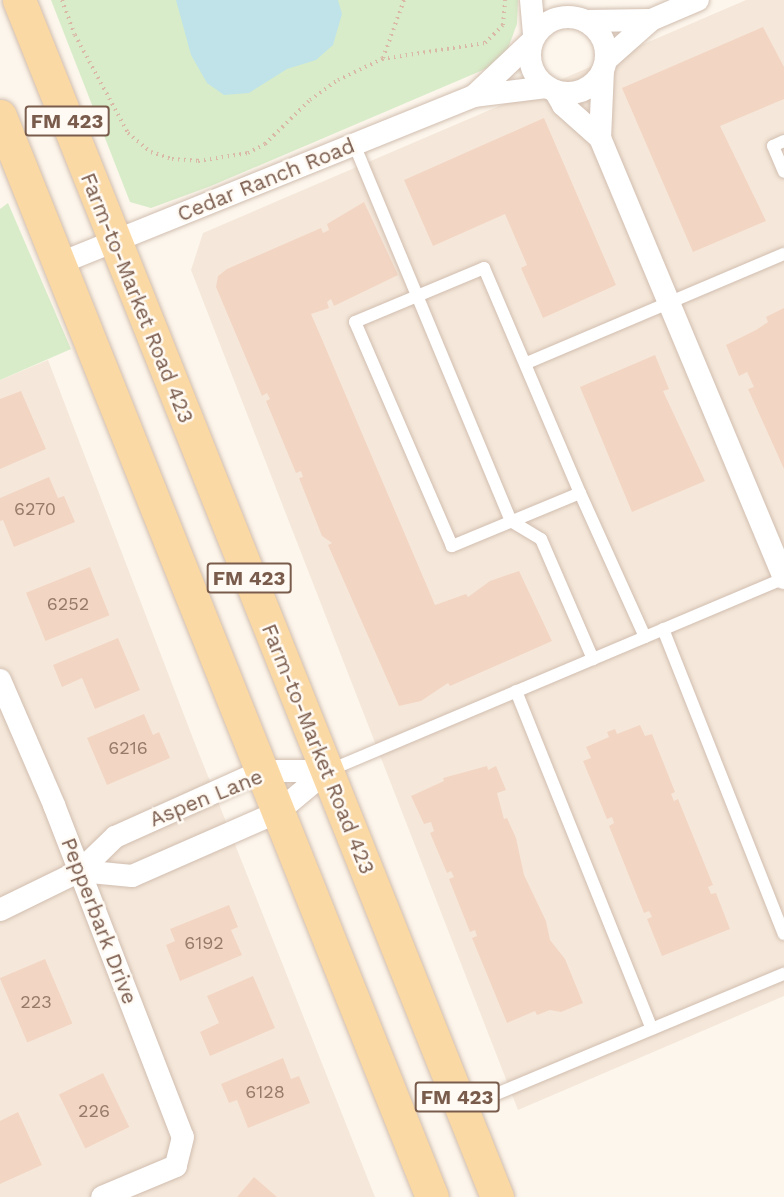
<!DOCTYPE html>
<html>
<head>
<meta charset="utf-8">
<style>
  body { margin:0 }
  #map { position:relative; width:784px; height:1197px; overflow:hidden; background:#fdf6ec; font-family:"Work Sans",sans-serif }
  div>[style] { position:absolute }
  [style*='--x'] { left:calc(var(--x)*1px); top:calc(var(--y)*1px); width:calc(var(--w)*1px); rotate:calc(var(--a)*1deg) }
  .residential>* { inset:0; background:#f5e8da }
  .green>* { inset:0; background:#d8ecc9 }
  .water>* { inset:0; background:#bfe3e8 }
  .building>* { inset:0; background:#f3d5c3; transform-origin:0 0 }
  .path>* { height:4px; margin-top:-2px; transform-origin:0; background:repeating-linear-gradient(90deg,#d9b8a5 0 1.5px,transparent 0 6px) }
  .roads { filter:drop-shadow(0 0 2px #d1beb0) drop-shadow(0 0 2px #d1beb0) }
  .lane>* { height:12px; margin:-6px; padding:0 6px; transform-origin:6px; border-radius:6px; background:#fff }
  .street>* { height:22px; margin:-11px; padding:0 11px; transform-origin:11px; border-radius:11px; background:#fff }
  .street>.ring { margin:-11px; padding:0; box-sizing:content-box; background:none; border:22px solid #fff; border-radius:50% }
  .primary>* { height:33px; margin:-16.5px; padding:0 16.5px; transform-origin:16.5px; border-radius:16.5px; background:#fbd9a5 }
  span { translate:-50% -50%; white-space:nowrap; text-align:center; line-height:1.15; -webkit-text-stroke:5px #fffaf3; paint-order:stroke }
  .number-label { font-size:18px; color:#987a6a }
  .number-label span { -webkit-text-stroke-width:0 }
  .shield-label span { padding:2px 4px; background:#fffaf3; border:2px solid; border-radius:4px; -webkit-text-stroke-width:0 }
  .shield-label { font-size:20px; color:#7a5c4d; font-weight:700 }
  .street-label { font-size:21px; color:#7a5c4d }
</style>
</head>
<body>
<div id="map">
  <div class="residential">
    <div style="clip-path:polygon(746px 0,784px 0,784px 996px,518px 1110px,191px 270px,203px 233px)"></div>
    <div style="clip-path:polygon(48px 360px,194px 741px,375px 1197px,0 1197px,0 380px)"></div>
  </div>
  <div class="green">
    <div style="clip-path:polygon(51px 0,518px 0,517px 24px,507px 51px,490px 67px,211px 186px,151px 208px,130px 202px)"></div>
    <div style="clip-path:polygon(8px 203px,71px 349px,0 380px,0 209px)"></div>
  </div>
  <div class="water">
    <div style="clip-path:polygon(176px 0,338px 0,342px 14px,333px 45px,316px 60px,287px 69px,249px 93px,224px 95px,207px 83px,191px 55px)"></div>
  </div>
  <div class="building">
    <div style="clip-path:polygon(763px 27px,784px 67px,784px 99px,720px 126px,766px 221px,693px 252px,622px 88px)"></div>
    <div style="clip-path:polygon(544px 118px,616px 285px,543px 318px,521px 268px,527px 265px,505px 214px,433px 246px,404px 180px)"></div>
    <div style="clip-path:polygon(364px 202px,398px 275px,334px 306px,331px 299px,327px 302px,329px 308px,311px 314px,321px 337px,435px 605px,466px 594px,468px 597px,490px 581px,519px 571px,552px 641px,450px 686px,448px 683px,421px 701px,399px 706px,328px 545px,332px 543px,322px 536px,299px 478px,303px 477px,301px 471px,296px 473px,266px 401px,270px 399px,267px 393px,262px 396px,216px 287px,218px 276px,227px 269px,321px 228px,323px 233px,329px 230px,327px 224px)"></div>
    <div style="clip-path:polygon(784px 308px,784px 469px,748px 389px,754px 387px,747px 372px,739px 376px,726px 345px,756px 330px,768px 322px,766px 317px)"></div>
    <div style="clip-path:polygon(655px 355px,669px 389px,663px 391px,705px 481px,632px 512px,580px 387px)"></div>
    <div style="clip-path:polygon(21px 391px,46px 449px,0 469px,0 399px)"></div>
    <div style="clip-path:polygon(49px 477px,58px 498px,64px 496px,75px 522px,14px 547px,3px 520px,0 521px,0 498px)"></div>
    <div style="left:90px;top:567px;width:52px;height:69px;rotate:68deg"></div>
    <div style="clip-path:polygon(118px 638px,140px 690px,95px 709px,82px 678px,62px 687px,53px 665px)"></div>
    <div style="clip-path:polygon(144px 714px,153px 735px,159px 732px,170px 758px,107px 785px,87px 738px)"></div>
    <div style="clip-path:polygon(640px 725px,645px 736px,652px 734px,675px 792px,671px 794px,674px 801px,678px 799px,713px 885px,708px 887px,711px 894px,716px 893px,730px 929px,662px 956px,647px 919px,652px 917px,649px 911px,644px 913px,609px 826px,614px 823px,612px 817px,607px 819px,583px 761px,591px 758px,586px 747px,609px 737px,607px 732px,615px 729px,617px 734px)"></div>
    <div style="clip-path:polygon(487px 766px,488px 770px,496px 766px,506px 790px,497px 793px,504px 819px,507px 818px,516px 838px,524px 875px,546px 921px,550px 940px,565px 959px,583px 1003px,561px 1012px,550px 1010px,537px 1015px,535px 1011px,507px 1023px,472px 938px,477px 936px,475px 930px,470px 932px,449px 879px,454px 877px,451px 871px,447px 873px,430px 833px,434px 831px,431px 822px,424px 824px,411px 796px,444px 781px,443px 778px)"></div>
    <div style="clip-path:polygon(229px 905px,238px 927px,231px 930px,242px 955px,180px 981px,166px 945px,175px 941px,170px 929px)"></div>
    <div style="left:45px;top:959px;width:70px;height:49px;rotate:67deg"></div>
    <div style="clip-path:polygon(253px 976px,275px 1028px,210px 1056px,200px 1032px,219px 1023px,207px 996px)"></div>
    <div style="clip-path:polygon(283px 1058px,291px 1079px,299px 1076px,310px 1103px,248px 1128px,237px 1100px,229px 1103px,221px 1084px)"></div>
    <div style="left:103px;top:1073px;width:60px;height:49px;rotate:64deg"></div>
    <div style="clip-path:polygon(18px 1112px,42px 1165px,0 1184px,0 1121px)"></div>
    <div style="clip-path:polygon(254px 1177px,277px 1197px,237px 1197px)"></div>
  </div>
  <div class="path">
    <div style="--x:62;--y:0;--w:37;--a:70"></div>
    <div style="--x:75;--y:35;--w:111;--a:61.6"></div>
    <div style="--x:128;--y:133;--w:30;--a:40"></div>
    <div style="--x:151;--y:152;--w:22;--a:18"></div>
    <div style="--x:172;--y:159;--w:26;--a:4"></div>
    <div style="--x:198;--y:161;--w:51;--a:-9.1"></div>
    <div style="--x:248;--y:153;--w:19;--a:-28"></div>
    <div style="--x:265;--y:144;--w:63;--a:-44.4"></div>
    <div style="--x:310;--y:100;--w:34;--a:-36"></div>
    <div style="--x:338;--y:80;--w:49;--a:-25.5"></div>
    <div style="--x:382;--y:59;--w:104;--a:-8.8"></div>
    <div style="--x:485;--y:43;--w:25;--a:-45"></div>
    <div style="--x:503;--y:25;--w:25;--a:-85"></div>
    <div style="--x:383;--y:58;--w:62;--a:-70.1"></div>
  </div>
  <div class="roads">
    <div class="lane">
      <div style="--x:784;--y:141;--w:12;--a:156"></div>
      <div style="--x:773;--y:146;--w:28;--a:67"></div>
      <div style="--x:354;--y:144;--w:408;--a:67.4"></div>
      <div style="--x:511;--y:521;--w:35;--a:31"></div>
      <div style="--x:541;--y:539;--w:131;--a:66.6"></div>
      <div style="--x:484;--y:268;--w:245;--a:66.9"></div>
      <div style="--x:580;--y:493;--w:139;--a:157.5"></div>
      <div style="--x:452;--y:546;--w:244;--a:-113.4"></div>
      <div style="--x:355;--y:322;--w:140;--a:-22.7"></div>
      <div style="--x:527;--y:363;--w:279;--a:-23"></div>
      <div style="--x:580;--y:493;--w:158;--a:65.7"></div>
      <div style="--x:663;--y:629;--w:328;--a:68.4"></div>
      <div style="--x:516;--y:691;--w:364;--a:68.1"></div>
      <div style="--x:328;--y:771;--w:495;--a:-22.9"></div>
      <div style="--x:463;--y:1108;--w:348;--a:-22.7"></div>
    </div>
    <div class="street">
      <div style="--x:531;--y:0;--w:36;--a:85"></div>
      <div class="ring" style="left:530px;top:17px;width:54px;height:54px"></div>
      <div style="--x:585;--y:21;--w:66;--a:-0.9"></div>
      <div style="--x:651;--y:20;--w:51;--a:-23.1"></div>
      <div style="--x:606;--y:60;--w:60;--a:-41.6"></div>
      <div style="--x:603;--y:70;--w:68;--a:92.5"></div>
      <div style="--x:600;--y:138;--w:477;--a:67.3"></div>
      <div style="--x:555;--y:91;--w:16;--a:60"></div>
      <div style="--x:563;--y:105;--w:50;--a:41.7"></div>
      <div style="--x:474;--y:96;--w:80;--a:-43.5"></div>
      <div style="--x:58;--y:264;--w:449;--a:-22"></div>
      <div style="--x:474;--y:96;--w:74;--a:-7"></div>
      <div style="--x:0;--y:680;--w:136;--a:66.6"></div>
      <div style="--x:54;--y:805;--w:356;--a:68.8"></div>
      <div style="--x:183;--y:1137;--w:30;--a:104"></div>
      <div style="--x:176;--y:1166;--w:80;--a:157.3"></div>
      <div style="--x:262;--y:771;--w:65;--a:0"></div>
      <div style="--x:327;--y:771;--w:64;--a:140.1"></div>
      <div style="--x:278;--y:812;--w:159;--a:156.3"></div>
      <div style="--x:132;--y:876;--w:52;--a:-174.5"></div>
      <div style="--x:80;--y:871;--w:49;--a:-44.2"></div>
      <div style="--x:115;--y:837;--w:161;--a:-24.2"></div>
      <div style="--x:0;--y:910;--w:89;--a:-26"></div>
    </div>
    <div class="primary">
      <div style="--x:19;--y:0;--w:1289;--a:68.23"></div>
      <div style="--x:0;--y:116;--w:1164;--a:68.22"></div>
    </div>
  </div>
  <div class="number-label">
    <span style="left:35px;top:509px">6270</span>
    <span style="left:68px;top:604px">6252</span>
    <span style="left:128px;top:748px">6216</span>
    <span style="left:204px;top:943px">6192</span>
    <span style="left:36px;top:1002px">223</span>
    <span style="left:265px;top:1092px">6128</span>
    <span style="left:94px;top:1111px">226</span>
  </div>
  <div class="shield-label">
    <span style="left:67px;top:121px">FM 423</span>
    <span style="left:249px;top:578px">FM 423</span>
    <span style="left:457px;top:1097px">FM 423</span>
  </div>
  <div class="street-label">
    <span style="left:266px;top:180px;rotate:-22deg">Cedar Ranch Road</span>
    <span style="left:137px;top:298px;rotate:68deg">Farm-to-Market Road 423</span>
    <span style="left:318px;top:749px;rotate:68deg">Farm-to-Market Road 423</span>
    <span style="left:206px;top:798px;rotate:-22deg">Aspen Lane</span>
    <span style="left:99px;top:921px;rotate:69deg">Pepperbark Drive</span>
  </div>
</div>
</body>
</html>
